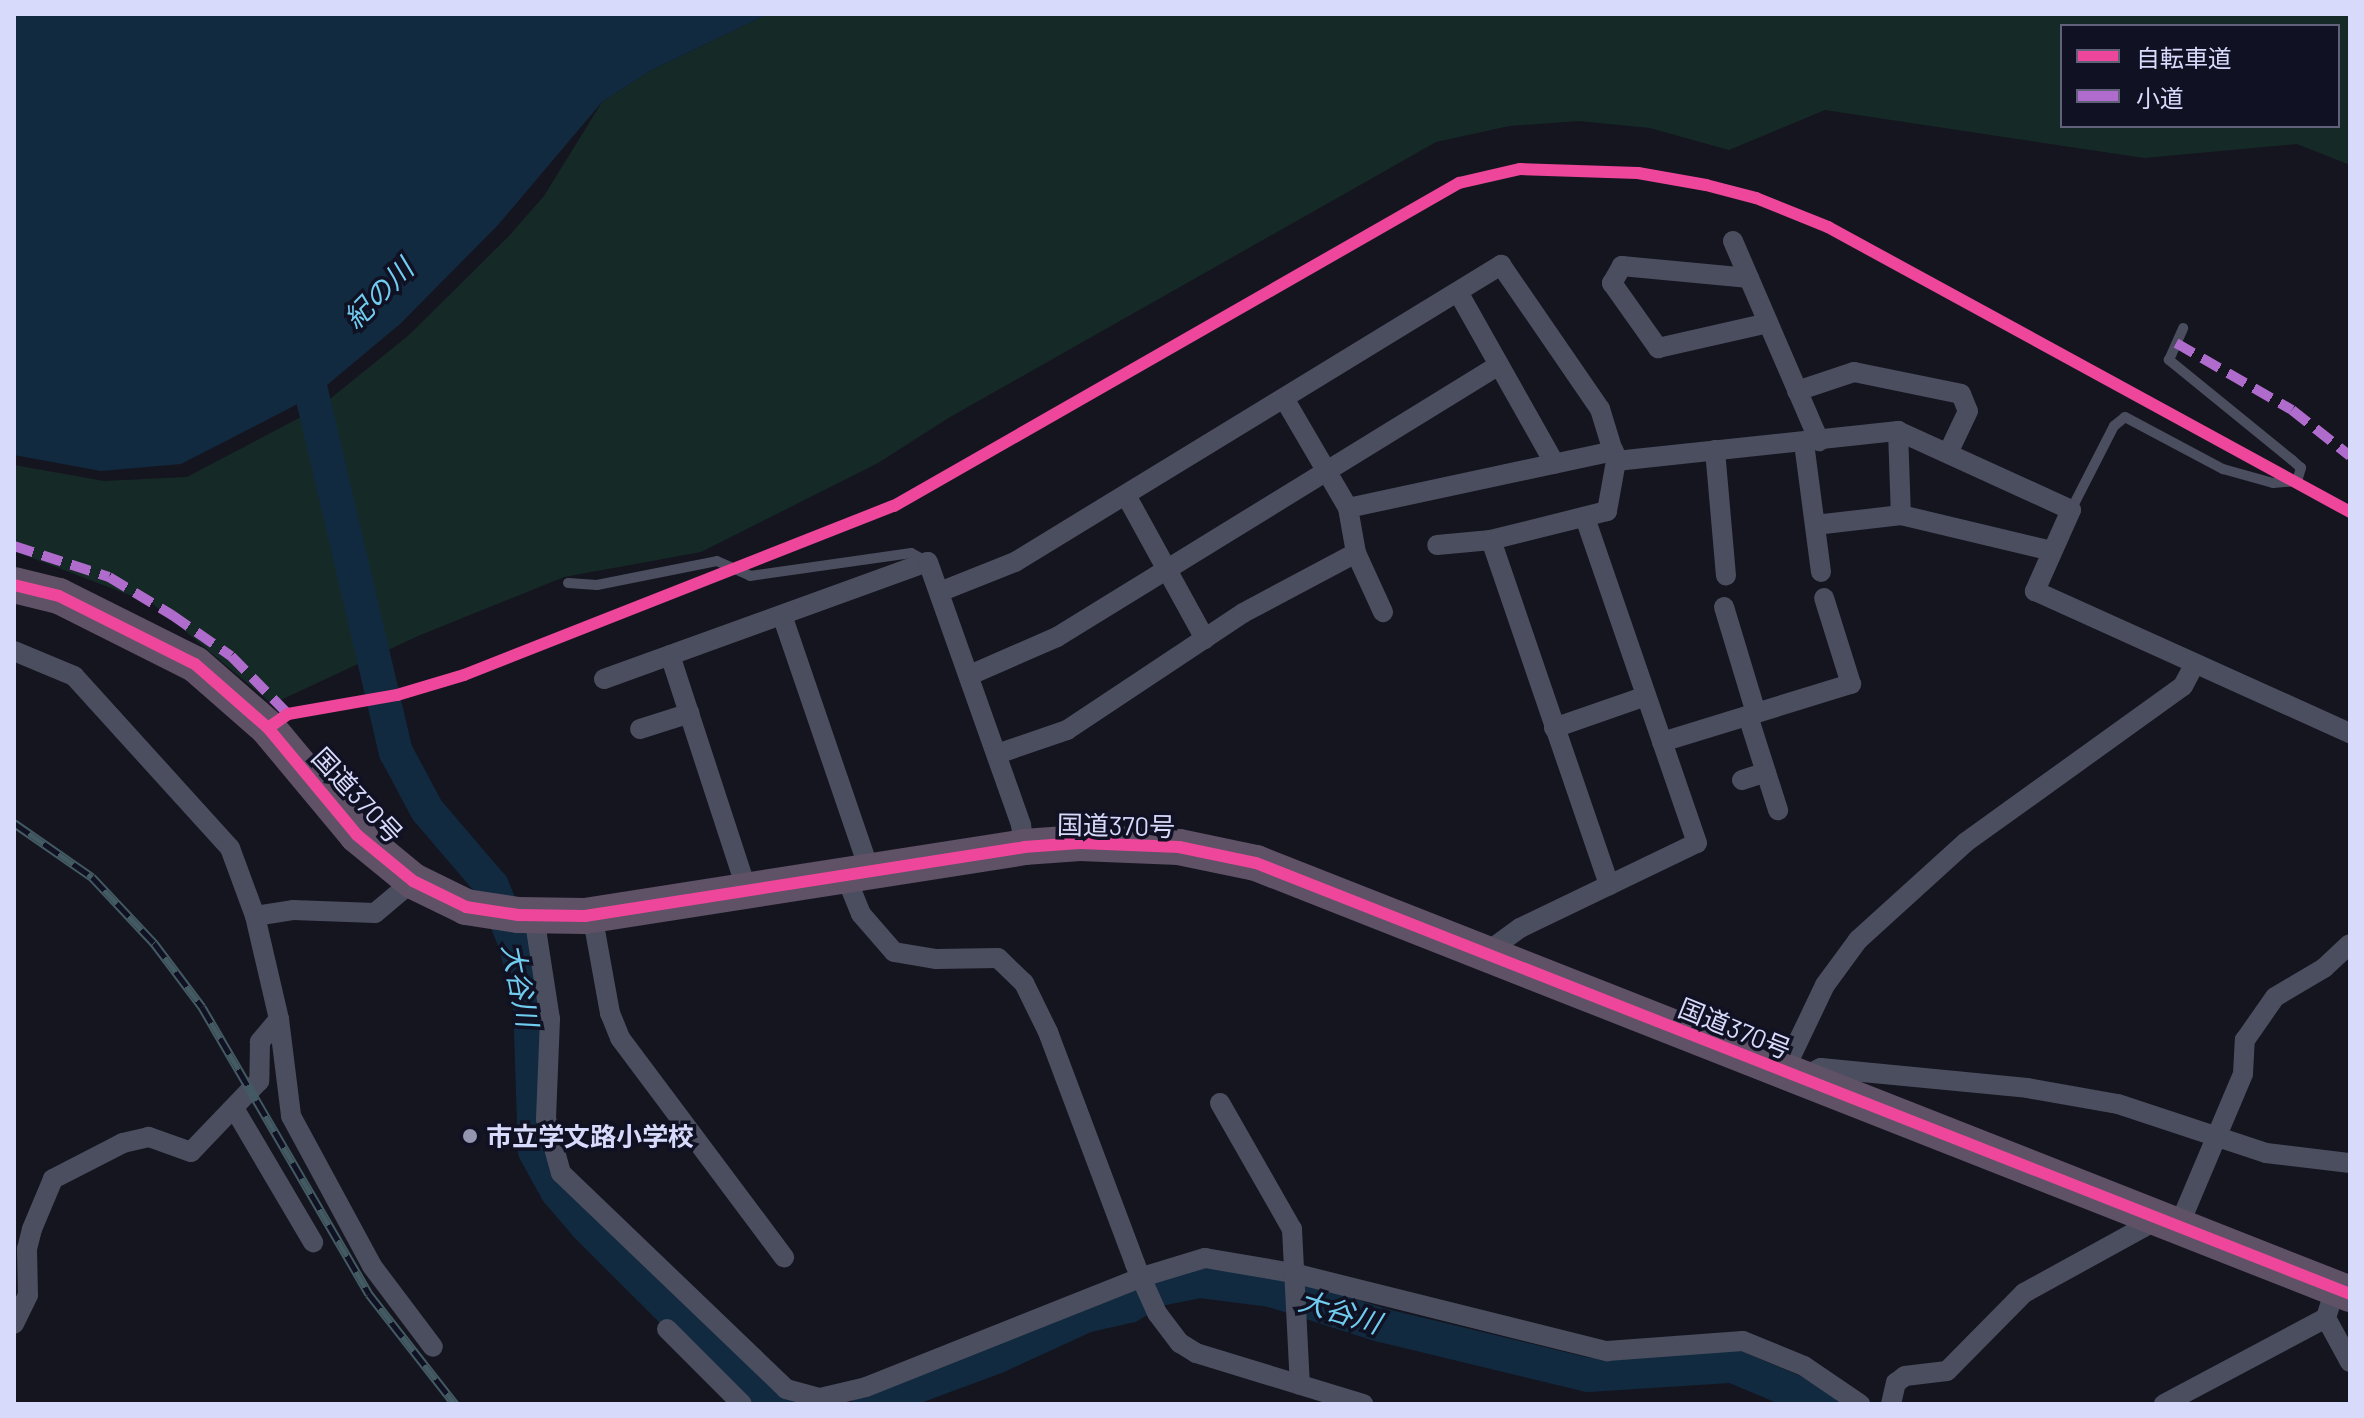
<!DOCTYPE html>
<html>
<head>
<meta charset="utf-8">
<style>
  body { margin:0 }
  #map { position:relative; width:2364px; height:1418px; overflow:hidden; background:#151520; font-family:Barlow,"Noto Sans JP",sans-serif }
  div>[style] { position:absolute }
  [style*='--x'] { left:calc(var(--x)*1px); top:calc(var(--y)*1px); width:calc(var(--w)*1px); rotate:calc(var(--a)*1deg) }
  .green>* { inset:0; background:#152a27 }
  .water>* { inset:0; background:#112a3f }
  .river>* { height:34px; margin:-17px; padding:0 17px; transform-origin:17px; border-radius:17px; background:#112a3f }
  .lane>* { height:10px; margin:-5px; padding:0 5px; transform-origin:5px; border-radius:5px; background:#4b4e5f }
  .street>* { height:20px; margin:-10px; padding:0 10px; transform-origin:10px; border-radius:10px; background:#4b4e5f }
  .highway>* { height:36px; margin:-18px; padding:0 18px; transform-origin:18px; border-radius:18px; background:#5f5166 }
  .rail>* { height:9px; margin-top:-4.5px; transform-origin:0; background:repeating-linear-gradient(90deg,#111124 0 18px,#435a63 0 36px); box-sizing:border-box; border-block:2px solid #435a63 }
  .quiet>* { height:10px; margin-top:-5px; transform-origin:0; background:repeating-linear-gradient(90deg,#b06ccc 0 20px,transparent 0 30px) }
  .cycleway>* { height:12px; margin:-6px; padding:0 6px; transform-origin:6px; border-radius:6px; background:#ed469a }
  .dots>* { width:22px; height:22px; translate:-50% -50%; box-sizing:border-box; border:4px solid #111124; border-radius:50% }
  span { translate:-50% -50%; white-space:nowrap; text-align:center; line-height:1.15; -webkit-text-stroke:7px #111124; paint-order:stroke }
  .street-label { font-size:26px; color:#d8dafb }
  .poi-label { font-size:26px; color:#d8dafb; font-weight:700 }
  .left { translate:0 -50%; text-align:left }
  .water-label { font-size:28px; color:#71cdf0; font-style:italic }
  .frame { position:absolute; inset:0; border:16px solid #d8dafb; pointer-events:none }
  .legend { position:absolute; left:2060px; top:24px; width:280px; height:104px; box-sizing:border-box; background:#111124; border:2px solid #61617a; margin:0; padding:10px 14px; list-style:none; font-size:24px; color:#d8dafb }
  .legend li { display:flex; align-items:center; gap:16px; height:40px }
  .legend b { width:40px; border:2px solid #61617a }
</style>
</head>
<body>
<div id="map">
  <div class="green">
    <div style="clip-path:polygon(evenodd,768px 14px,2350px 14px,2350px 165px,2297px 144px,2144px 158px,1825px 110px,1729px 150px,1650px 128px,1579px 121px,1509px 126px,1436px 142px,950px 417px,878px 463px,701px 552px,564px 577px,418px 636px,272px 704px,153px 604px,14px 551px,14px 465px,104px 481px,187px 477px,320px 407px,409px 335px,509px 236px,544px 196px,602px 102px,650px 71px,768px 14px,2062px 26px,2338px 26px,2338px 126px,2062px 126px,2062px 26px)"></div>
  </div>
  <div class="water">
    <div style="clip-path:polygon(14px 14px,768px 14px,650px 71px,602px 102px,498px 225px,400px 324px,315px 395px,181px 464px,101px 471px,14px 455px)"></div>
  </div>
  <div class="river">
    <div style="--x:305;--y:365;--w:398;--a:76.8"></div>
    <div style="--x:396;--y:752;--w:66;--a:61.9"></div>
    <div style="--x:427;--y:810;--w:100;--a:49.5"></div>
    <div style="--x:492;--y:886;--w:61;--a:67.7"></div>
    <div style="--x:515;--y:942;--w:61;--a:75.7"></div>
    <div style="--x:530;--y:1001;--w:150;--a:88.1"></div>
    <div style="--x:535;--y:1151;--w:46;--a:61.2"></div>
    <div style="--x:557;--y:1191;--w:45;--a:49.5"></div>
    <div style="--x:586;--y:1225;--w:120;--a:45"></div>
    <div style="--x:671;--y:1310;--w:145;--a:40.5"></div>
    <div style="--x:869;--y:1404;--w:135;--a:-20.3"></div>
    <div style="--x:996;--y:1357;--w:98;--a:-24.7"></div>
    <div style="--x:1085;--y:1316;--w:45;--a:-12.8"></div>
    <div style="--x:1129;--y:1306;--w:34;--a:-30"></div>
    <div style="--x:1159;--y:1289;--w:41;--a:-11.3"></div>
    <div style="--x:1199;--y:1281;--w:73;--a:7.1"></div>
    <div style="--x:1271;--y:1290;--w:115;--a:17.7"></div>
    <div style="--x:1381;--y:1325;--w:213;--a:13.6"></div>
    <div style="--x:1588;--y:1375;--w:145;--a:-3.6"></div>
    <div style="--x:1733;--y:1366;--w:98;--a:22.9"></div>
  </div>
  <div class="lane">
    <div style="--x:2071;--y:510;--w:94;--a:-62.9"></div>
    <div style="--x:2114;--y:426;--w:14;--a:-39"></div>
    <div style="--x:2125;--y:417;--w:111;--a:28"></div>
    <div style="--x:2223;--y:469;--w:52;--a:15.6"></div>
    <div style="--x:2273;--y:483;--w:24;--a:-5"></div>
    <div style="--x:2297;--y:481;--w:14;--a:-73"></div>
    <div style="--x:2301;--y:468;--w:12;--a:-138"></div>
    <div style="--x:2292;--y:460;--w:159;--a:-140.9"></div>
    <div style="--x:2169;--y:360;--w:35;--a:-66"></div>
    <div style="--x:568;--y:583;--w:29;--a:4"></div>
    <div style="--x:597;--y:585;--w:122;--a:-11.3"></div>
    <div style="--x:717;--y:561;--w:36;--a:24"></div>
    <div style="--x:750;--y:576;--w:163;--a:-8.1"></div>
    <div style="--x:911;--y:553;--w:17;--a:28"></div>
  </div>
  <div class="street">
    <div style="--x:1733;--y:241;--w:218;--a:66.7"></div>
    <div style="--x:1749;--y:278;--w:128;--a:-174.6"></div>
    <div style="--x:1622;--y:266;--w:20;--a:120"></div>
    <div style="--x:1612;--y:283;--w:80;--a:54.7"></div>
    <div style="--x:1658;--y:348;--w:113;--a:-12.8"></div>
    <div style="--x:1458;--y:292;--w:197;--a:60.6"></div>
    <div style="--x:1797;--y:391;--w:60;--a:-18.4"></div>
    <div style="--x:1854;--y:372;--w:109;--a:11.6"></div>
    <div style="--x:1961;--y:394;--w:18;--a:68"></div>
    <div style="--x:1968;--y:411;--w:44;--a:115.4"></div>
    <div style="--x:1285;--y:400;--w:125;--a:59.7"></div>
    <div style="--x:1348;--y:508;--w:46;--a:79.9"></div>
    <div style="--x:1356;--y:553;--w:65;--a:65.4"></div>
    <div style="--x:1898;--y:431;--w:84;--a:88"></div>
    <div style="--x:1804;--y:443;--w:130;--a:82.5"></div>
    <div style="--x:1715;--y:450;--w:126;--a:85"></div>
    <div style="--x:1616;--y:461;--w:284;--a:-6.1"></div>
    <div style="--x:1898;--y:431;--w:190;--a:24.5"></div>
    <div style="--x:2071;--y:510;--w:89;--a:114"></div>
    <div style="--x:2035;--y:591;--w:346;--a:24.3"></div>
    <div style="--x:1127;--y:497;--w:162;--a:61.2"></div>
    <div style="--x:1348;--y:508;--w:272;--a:-12.1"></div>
    <div style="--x:1815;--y:525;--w:87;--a:-6.6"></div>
    <div style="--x:1901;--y:515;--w:155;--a:13.4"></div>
    <div style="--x:1491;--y:540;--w:365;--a:71.1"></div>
    <div style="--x:942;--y:591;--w:79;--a:-21.7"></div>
    <div style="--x:1015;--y:562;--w:570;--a:-31.43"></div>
    <div style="--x:1501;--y:265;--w:175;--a:55.5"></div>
    <div style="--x:1600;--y:409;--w:54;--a:72.9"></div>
    <div style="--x:1616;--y:461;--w:51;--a:100.2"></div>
    <div style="--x:1607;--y:511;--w:120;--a:166"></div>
    <div style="--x:1491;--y:540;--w:54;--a:174.7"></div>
    <div style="--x:1724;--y:607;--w:111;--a:73.2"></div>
    <div style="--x:782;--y:615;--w:272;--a:71.1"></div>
    <div style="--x:14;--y:651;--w:65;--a:22.6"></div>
    <div style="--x:74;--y:676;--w:232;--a:47.8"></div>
    <div style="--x:230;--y:848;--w:72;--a:69.8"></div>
    <div style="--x:255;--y:916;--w:106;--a:76.9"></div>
    <div style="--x:279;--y:1019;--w:30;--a:130"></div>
    <div style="--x:260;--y:1042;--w:39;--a:91"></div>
    <div style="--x:259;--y:1081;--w:98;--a:133.8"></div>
    <div style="--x:191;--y:1152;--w:45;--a:-160.3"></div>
    <div style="--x:149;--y:1137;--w:27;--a:167"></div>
    <div style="--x:123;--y:1143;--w:79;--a:152.8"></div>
    <div style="--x:53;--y:1179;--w:54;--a:112.8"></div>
    <div style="--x:32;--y:1229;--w:21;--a:104"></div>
    <div style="--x:27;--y:1249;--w:46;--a:88.8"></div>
    <div style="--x:28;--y:1295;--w:32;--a:116"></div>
    <div style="--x:670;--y:655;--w:250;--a:71.9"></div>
    <div style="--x:970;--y:675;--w:95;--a:-23.6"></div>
    <div style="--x:1057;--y:637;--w:519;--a:-31.61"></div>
    <div style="--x:604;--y:679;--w:344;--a:-19.9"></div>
    <div style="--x:928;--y:562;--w:279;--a:70.5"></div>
    <div style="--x:1021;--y:825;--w:22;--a:82"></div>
    <div style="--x:1748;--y:716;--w:99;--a:72.3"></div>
    <div style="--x:1554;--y:728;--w:97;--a:-19.2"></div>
    <div style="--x:640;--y:729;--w:52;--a:-17.7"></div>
    <div style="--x:1662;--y:742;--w:198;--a:-17.1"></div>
    <div style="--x:1851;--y:684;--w:90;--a:-107.4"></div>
    <div style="--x:997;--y:754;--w:74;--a:-18.9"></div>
    <div style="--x:1067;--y:730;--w:211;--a:-33.6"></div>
    <div style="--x:1243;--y:613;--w:128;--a:-28"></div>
    <div style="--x:1742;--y:780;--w:25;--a:-18"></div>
    <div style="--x:846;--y:877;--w:40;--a:68"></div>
    <div style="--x:861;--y:914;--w:50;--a:49"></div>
    <div style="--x:894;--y:952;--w:43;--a:9.5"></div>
    <div style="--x:936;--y:959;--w:62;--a:-0.9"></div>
    <div style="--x:998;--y:958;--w:36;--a:44"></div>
    <div style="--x:1024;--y:983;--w:55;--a:63.9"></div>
    <div style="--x:1048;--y:1032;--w:248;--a:69.4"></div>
    <div style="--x:1135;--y:1264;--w:54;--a:65.8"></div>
    <div style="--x:1157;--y:1313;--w:38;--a:53"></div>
    <div style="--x:1180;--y:1343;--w:19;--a:32"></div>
    <div style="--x:1196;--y:1353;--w:175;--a:17"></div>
    <div style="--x:592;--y:914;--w:101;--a:79.7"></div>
    <div style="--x:610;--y:1013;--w:27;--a:68"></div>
    <div style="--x:620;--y:1038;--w:274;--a:53.2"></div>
    <div style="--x:255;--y:916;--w:38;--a:-9"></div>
    <div style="--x:293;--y:910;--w:82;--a:2.1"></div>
    <div style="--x:375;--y:913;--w:50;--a:-40.1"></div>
    <div style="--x:534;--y:916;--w:104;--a:81.2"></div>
    <div style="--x:550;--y:1019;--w:100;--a:92.3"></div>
    <div style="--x:546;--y:1119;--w:56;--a:74.5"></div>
    <div style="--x:561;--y:1173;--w:312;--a:43.8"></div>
    <div style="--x:786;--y:1389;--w:35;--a:15"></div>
    <div style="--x:820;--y:1398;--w:47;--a:-13.4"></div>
    <div style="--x:866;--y:1387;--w:297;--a:-21.7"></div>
    <div style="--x:1142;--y:1277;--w:66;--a:-16.8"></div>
    <div style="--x:1205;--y:1258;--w:89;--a:9.7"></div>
    <div style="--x:1293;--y:1273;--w:324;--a:14"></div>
    <div style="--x:1607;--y:1351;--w:136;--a:-4.2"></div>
    <div style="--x:1743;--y:1341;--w:66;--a:22.3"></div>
    <div style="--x:1804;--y:1366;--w:68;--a:34.2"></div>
    <div style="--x:1487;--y:952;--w:41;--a:-36"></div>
    <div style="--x:1520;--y:928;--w:196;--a:-25.7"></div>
    <div style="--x:1697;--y:843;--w:345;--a:-109"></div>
    <div style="--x:279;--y:1019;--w:98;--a:82.9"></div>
    <div style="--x:291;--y:1116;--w:170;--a:61.6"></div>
    <div style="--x:372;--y:1266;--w:101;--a:53"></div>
    <div style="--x:1784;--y:1071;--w:95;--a:-64.5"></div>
    <div style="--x:1825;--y:985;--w:56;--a:-53.7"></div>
    <div style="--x:1858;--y:940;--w:146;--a:-42.2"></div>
    <div style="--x:1966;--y:842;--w:267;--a:-35.7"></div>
    <div style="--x:2183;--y:686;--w:24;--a:-62"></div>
    <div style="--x:1803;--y:1077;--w:20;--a:-27"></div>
    <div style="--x:1821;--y:1068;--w:207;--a:5.5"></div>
    <div style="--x:2027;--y:1088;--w:92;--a:10"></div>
    <div style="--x:2118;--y:1104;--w:156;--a:18.3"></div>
    <div style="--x:2266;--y:1153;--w:85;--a:6.8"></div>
    <div style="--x:1220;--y:1103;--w:145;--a:60.3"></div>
    <div style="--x:1292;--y:1229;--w:156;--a:87.1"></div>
    <div style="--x:234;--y:1108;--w:156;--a:59.5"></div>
    <div style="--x:2180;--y:1223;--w:162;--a:-67.1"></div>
    <div style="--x:2243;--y:1074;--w:34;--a:-87"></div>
    <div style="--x:2245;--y:1040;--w:52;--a:-55.1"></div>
    <div style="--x:2275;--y:997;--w:57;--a:-30.6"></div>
    <div style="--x:2324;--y:968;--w:35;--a:-43"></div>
    <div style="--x:2326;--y:1318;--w:50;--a:61.4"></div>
    <div style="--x:667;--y:1329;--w:106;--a:45"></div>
    <div style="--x:1891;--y:1404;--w:22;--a:-77"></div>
    <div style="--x:1896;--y:1383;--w:11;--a:-38"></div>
    <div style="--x:1905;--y:1376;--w:42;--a:-6.8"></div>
    <div style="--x:1947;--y:1371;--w:110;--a:-45.4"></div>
    <div style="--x:2024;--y:1293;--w:137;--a:-28.8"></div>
    <div style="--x:2144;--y:1227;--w:16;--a:-63"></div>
    <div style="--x:2164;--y:1404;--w:183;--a:-28"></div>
    <div style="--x:2326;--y:1318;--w:31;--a:-73"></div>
  </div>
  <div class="highway">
    <div style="--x:14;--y:585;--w:46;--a:13.7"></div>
    <div style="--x:59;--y:596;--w:152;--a:26.6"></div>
    <div style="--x:195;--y:664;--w:97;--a:41.2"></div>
    <div style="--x:268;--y:728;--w:139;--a:50.2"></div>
    <div style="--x:357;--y:835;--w:72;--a:39.4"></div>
    <div style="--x:413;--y:881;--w:59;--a:26.1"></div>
    <div style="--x:466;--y:907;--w:53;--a:8.7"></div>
    <div style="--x:518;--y:915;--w:67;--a:0.9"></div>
    <div style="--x:585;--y:916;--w:444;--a:-8.9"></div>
    <div style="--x:1024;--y:847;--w:56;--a:-4.1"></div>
    <div style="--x:1080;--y:843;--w:99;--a:2.3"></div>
    <div style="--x:1179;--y:847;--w:79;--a:11.7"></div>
    <div style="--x:1256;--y:863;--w:1176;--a:21.5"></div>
  </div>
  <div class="rail">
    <div style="--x:14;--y:823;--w:95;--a:34.7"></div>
    <div style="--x:92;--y:877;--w:91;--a:46.8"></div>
    <div style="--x:154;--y:943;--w:80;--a:53.1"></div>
    <div style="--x:202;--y:1007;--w:332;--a:59.8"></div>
    <div style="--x:369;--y:1294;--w:140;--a:52"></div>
  </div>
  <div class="quiet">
    <div style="--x:2176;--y:343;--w:134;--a:30"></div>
    <div style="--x:2292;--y:410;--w:74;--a:38.4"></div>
    <div style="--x:14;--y:546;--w:100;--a:18.1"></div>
    <div style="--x:109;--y:577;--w:74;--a:31.1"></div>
    <div style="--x:172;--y:615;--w:72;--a:34.8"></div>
    <div style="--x:231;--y:656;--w:81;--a:45.5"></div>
  </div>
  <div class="cycleway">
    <div style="--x:14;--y:585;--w:46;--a:13.7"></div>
    <div style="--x:59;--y:596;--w:152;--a:26.6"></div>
    <div style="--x:195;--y:664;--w:97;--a:41.2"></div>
    <div style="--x:268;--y:728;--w:139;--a:50.2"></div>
    <div style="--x:357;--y:835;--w:72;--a:39.4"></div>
    <div style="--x:413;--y:881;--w:59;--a:26.1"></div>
    <div style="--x:466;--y:907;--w:53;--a:8.7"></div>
    <div style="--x:518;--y:915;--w:67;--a:0.9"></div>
    <div style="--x:585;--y:916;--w:444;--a:-8.9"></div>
    <div style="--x:1024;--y:847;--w:56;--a:-4.1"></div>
    <div style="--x:1080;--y:843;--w:99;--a:2.3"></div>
    <div style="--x:1179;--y:847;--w:79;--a:11.7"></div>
    <div style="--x:1256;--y:863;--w:1176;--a:21.5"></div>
    <div style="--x:268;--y:728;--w:24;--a:-35"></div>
    <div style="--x:288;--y:714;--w:111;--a:-9.9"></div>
    <div style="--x:397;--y:695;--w:70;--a:-16.6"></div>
    <div style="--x:464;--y:675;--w:462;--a:-21.5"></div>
    <div style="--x:894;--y:506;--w:651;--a:-29.76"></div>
    <div style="--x:1459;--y:183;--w:63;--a:-12.9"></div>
    <div style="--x:1520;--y:169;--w:118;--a:1.9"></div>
    <div style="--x:1638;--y:173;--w:69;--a:10"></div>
    <div style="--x:1706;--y:185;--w:52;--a:14.6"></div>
    <div style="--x:1756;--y:198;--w:78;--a:21.9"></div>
    <div style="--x:1828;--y:227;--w:595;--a:28.63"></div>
  </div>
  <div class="dots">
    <div style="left:470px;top:1136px;background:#9495ae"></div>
  </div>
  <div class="street-label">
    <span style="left:358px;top:795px;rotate:47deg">国道370号</span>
    <span style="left:1116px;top:825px;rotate:1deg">国道370号</span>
    <span style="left:1735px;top:1028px;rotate:22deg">国道370号</span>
  </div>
  <div class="poi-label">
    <span class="left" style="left:486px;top:1136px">市立学文路小学校</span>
  </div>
  <div class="water-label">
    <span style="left:378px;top:293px;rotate:-45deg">紀の川</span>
    <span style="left:521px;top:985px;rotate:79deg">大谷川</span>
    <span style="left:1340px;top:1311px;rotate:17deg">大谷川</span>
  </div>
  <div class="frame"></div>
  <ul class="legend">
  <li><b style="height:10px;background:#ed469a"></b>自転車道</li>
  <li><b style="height:10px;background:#b06ccc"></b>小道</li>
  </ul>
</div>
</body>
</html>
